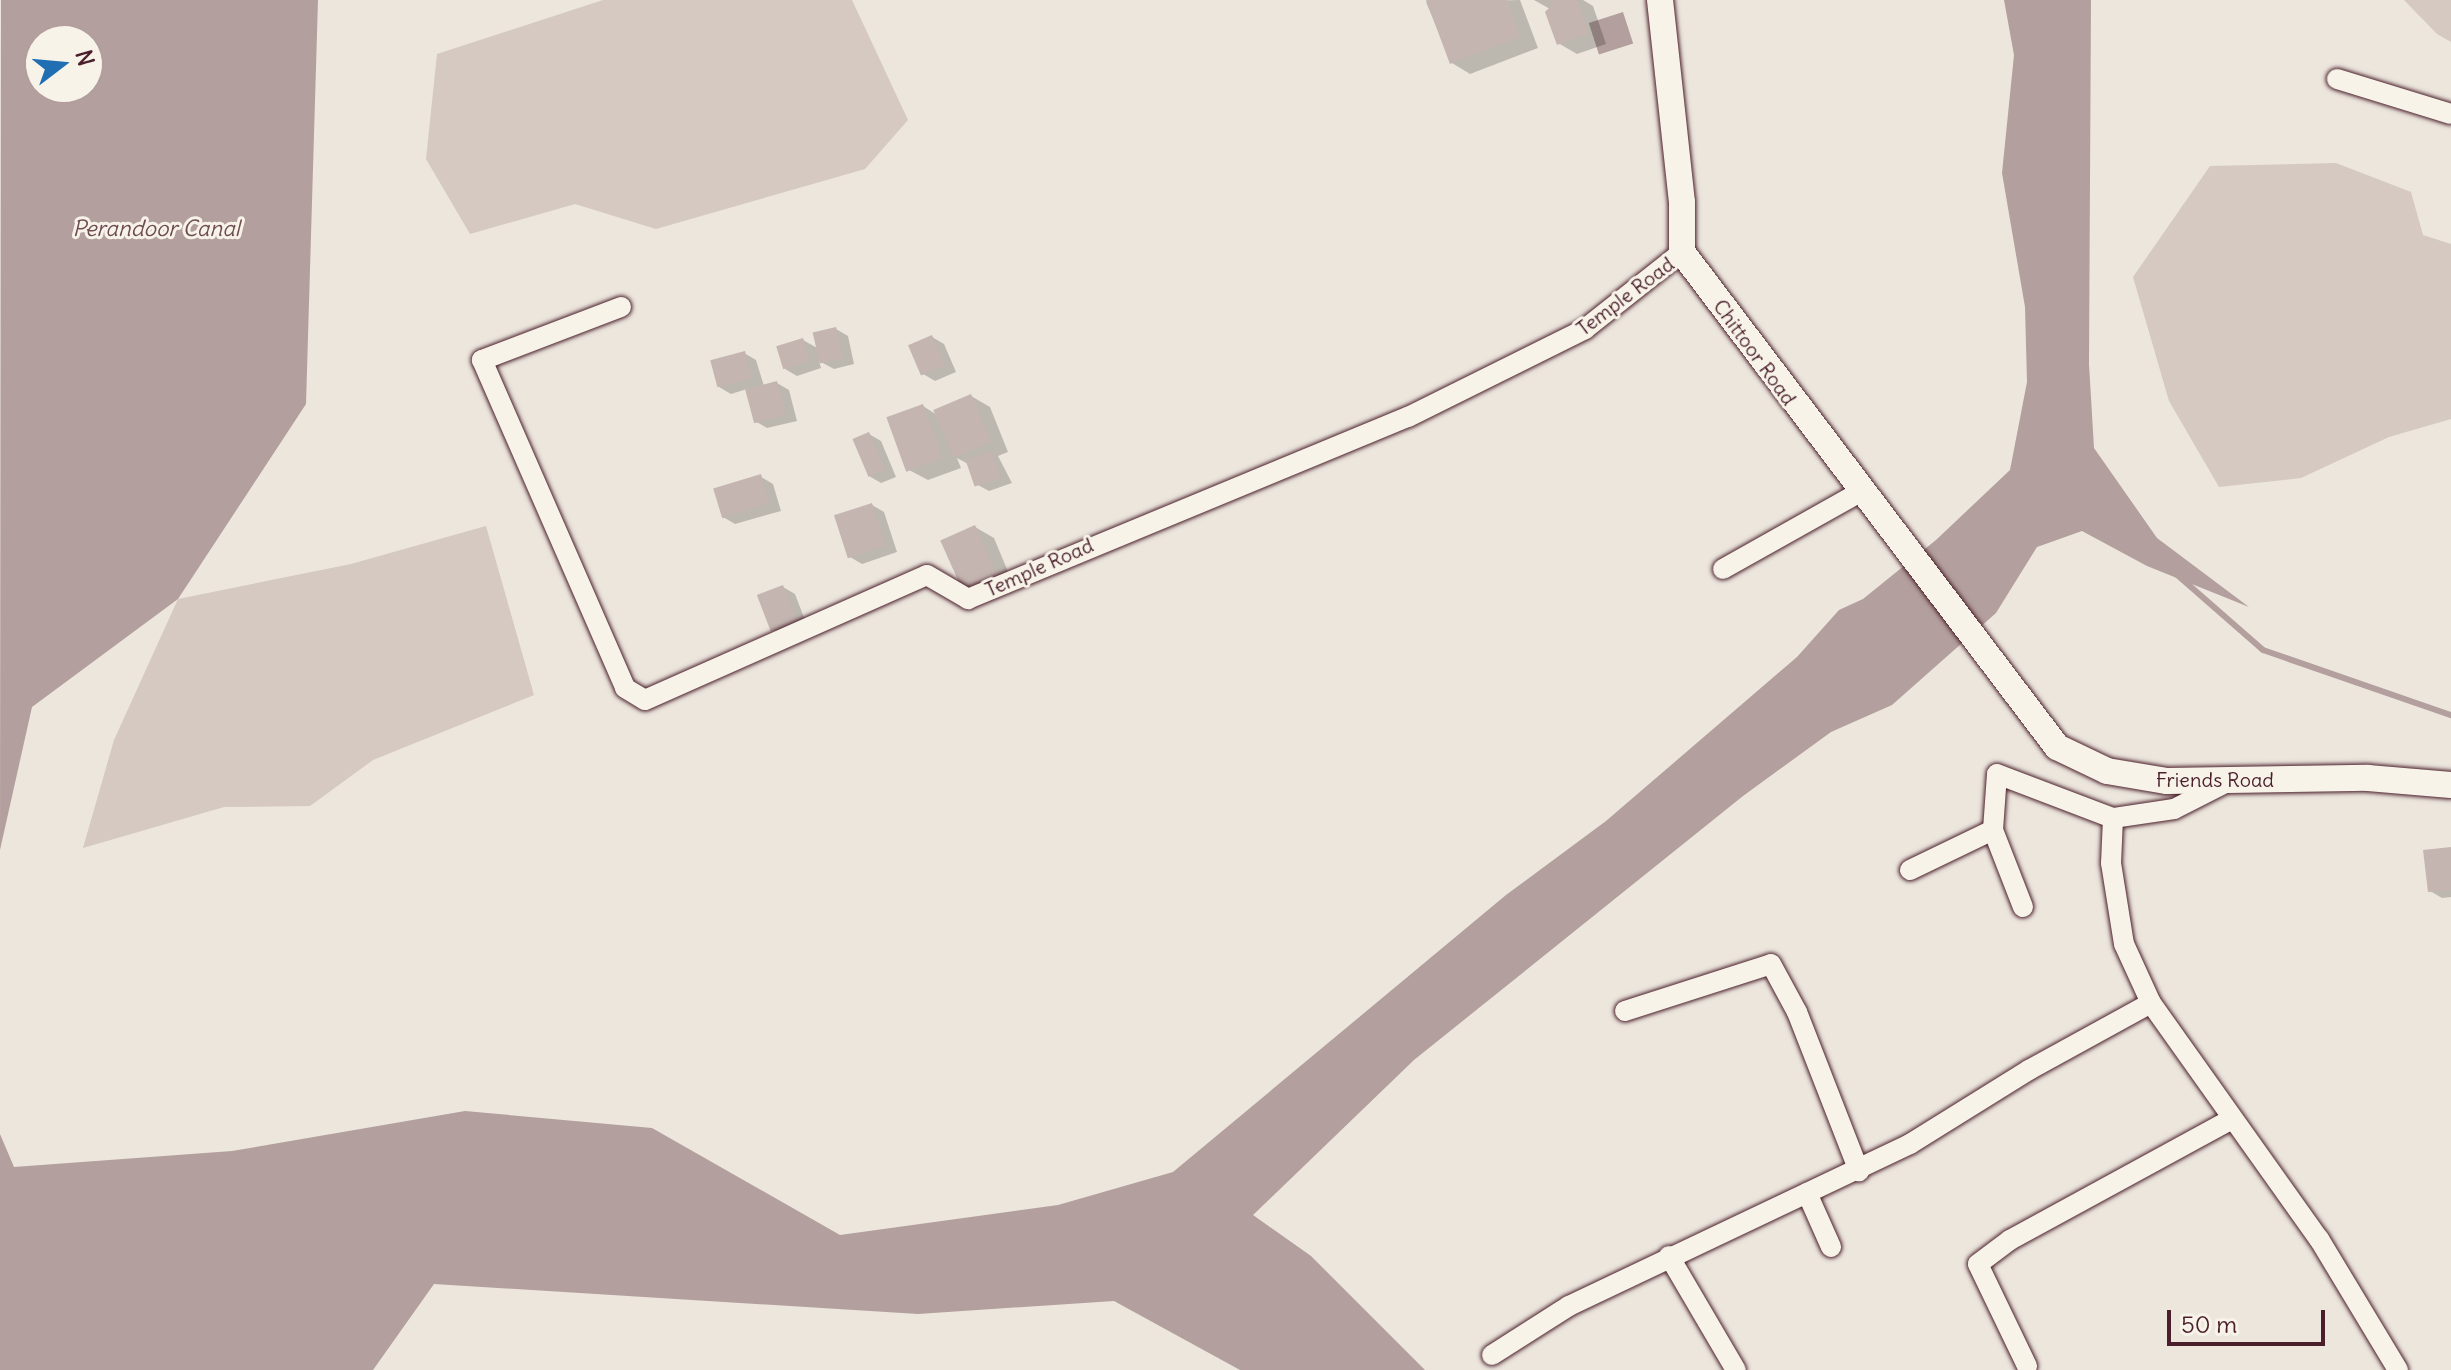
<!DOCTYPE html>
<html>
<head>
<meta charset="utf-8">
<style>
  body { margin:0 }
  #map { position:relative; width:2451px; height:1370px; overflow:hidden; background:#ece6dd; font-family:Delius,sans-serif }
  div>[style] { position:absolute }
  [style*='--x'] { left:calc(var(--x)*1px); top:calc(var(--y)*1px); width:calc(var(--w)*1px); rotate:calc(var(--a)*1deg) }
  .green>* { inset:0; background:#d5c9c2 }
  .water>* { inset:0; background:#b39f9d; transform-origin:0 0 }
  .shadow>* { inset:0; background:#0003 }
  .stream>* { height:6px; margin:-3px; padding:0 3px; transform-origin:3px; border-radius:3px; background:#b39f9d }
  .building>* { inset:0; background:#c4b5b0; transform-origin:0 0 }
  .roads { filter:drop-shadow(0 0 2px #4a1f2b) drop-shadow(0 0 2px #4a1f2b) }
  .minor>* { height:20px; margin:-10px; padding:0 10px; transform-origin:10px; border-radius:10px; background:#f7f3e8 }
  .major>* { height:26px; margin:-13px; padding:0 13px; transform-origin:13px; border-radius:13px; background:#f7f3e8 }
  span { translate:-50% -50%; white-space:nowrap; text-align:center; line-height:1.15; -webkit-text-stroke:6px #f7f3e8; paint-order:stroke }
  .street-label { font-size:20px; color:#4a1f2b }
  .water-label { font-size:22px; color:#6f4c53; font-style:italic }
  .north { position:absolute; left:24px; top:24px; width:80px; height:80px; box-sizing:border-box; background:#f7f3e8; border:2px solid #b29e9c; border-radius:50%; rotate:74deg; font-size:22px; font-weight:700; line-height:32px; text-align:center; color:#4a1f2b }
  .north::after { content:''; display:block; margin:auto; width:28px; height:36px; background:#1f6fb2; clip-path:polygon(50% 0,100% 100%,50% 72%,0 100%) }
  .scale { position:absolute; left:2167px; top:1310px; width:158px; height:36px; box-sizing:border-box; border:4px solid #4a1f2b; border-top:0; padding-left:10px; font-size:24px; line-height:28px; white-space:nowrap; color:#4a1f2b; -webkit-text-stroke:6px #f7f3e8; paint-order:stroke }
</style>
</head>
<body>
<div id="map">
  <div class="green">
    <div style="clip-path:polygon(603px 0,852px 0,908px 120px,865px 169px,656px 229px,575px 204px,470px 234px,426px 159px,437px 54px)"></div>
    <div style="clip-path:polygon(2404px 0,2451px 0,2451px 42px,2437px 34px)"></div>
    <div style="clip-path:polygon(2336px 163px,2411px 192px,2423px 235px,2451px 244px,2451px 419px,2389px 437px,2301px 478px,2219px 487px,2169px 401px,2133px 277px,2210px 166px)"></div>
    <div style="clip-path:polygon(486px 526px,534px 695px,373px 760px,310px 806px,224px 807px,83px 848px,114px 740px,178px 599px,351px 564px)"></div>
  </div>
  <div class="water">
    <div style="clip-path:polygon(evenodd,1px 0,318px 0,306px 404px,178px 599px,32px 707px,0 850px,1px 0,40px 40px,88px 40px,88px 88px,40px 88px,40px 40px)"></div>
    <div style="clip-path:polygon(2004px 0,2091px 0,2089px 364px,2094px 448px,2157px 538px,2249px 607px,2147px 566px,2082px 531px,2037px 547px,1996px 613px,1892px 705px,1831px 732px,1743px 796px,1414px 1060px,1253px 1215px,1311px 1256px,1425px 1370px,1240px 1370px,1114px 1301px,918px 1314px,434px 1284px,373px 1370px,0 1370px,0 1134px,14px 1167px,232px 1151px,465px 1111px,652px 1128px,840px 1235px,1058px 1205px,1173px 1172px,1506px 895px,1606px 821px,1797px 657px,1839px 610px,1863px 599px,1936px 540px,2010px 470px,2027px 382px,2025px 307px,2002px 173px,2014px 55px)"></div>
    <div style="left:1623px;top:12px;width:33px;height:36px;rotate:72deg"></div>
  </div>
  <div class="shadow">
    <div style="clip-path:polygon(1520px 0,1538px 48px,1470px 74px,1452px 63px,1426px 2px)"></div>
    <div style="clip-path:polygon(1534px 0,1583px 0,1593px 6px,1606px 44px,1577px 54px,1558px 43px,1550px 9px)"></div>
    <div style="clip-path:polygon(836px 329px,848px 336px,854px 364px,834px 369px,819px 361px,821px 368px,797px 376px,785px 369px,803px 340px,819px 349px)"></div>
    <div style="clip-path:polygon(932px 337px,944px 344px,956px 372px,935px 381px,923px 374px)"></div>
    <div style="clip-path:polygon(744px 353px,756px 360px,764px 386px,777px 383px,789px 390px,797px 421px,767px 428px,755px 421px,747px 389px,731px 394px,719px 387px)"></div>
    <div style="clip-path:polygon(971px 396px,990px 407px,1008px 452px,998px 456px,1012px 483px,989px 491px,976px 484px,970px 465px,957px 458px,961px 468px,928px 480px,909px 470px,923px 406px,937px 415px)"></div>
    <div style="clip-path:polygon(869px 434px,881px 441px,896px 477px,881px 483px,869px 476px)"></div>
    <div style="clip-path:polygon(761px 477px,773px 484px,781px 511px,735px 524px,723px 517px)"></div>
    <div style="clip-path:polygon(872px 505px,884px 512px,897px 552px,862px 564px,850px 557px)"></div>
    <div style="clip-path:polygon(975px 527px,994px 538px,1014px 586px,963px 589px)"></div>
    <div style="clip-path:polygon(783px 587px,795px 594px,808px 628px,785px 636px,773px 629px)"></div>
    <div style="clip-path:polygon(2451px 850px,2451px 897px,2442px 898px,2430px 891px)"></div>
  </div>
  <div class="stream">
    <div style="--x:2175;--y:573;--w:117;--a:41.2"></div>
    <div style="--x:2263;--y:650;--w:199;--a:19.1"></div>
  </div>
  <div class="building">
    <div style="clip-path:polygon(1426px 0,1507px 0,1520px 37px,1450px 64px)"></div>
    <div style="clip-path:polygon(1549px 0,1577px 0,1589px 33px,1557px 45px,1545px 12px,1553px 4px)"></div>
    <div style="left:836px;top:327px;width:32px;height:24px;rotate:77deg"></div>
    <div style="left:932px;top:335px;width:33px;height:26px;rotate:67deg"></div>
    <div style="left:803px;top:338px;width:24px;height:28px;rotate:73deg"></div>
    <div style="left:745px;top:351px;width:28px;height:36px;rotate:75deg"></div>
    <div style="left:777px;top:381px;width:35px;height:33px;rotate:75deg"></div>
    <div style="left:971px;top:394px;width:52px;height:41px;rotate:67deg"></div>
    <div style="left:923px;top:404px;width:58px;height:39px;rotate:70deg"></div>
    <div style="left:869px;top:432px;width:41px;height:18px;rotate:67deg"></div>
    <div style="left:992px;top:451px;width:28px;height:28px;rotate:71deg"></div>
    <div style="left:761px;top:474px;width:31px;height:50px;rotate:73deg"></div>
    <div style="left:872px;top:503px;width:45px;height:40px;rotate:72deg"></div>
    <div style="left:975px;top:525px;width:55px;height:38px;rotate:66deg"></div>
    <div style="left:783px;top:585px;width:39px;height:28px;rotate:69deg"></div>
    <div style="clip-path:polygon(2451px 847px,2451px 890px,2428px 892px,2423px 850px)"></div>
  </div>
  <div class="roads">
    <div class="minor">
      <div style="--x:2337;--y:79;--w:119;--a:17.1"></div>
      <div style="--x:621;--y:307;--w:149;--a:159.1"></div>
      <div style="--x:482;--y:360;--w:358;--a:66.4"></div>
      <div style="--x:625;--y:688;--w:23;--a:31"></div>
      <div style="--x:645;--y:700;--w:308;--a:-23.9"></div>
      <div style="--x:927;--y:575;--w:48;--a:30.3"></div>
      <div style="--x:968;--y:599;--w:476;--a:-22.5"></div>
      <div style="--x:1408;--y:417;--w:198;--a:-26.4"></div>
      <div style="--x:1585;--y:329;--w:124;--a:-38.4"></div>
      <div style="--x:1723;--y:569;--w:157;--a:-29.3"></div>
      <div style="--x:2227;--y:782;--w:59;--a:153"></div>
      <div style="--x:2174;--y:809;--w:62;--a:171.6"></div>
      <div style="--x:2113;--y:818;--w:45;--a:92.5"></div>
      <div style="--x:2111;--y:863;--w:82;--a:80.9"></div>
      <div style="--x:2124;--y:944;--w:65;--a:65.4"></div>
      <div style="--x:2151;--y:1003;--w:290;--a:54.6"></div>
      <div style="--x:2319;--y:1239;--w:153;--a:58.9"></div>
      <div style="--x:1910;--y:870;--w:92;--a:-25.7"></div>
      <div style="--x:2023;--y:907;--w:83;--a:-111.3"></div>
      <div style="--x:1993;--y:830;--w:56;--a:-85.9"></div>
      <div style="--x:1997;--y:774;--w:124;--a:20.8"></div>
      <div style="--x:1625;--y:1011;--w:153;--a:-17.8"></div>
      <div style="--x:1771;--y:964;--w:55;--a:61.6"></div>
      <div style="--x:1797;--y:1012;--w:171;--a:68.7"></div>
      <div style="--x:1807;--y:1193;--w:59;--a:66"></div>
      <div style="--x:1669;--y:1256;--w:132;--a:59.6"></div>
      <div style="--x:1492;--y:1355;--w:91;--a:-32.5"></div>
      <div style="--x:1569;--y:1306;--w:378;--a:-25.4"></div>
      <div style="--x:1910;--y:1144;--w:140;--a:-31.9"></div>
      <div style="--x:2029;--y:1070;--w:139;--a:-28.8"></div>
      <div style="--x:2027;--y:1366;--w:113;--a:-115.7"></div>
      <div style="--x:1978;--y:1264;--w:40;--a:-37"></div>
      <div style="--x:2010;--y:1240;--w:253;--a:-28.6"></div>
    </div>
    <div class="major">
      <div style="--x:1660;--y:0;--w:203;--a:83.8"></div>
      <div style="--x:1682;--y:202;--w:50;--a:90"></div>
      <div style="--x:1682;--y:252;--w:621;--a:52.85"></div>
      <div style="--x:2057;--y:747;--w:55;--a:25.6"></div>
      <div style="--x:2107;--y:771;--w:61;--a:9.5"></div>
      <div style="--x:2167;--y:781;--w:201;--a:-0.9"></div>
      <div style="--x:2368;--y:778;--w:83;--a:4.8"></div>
    </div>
  </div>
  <div class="street-label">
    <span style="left:1625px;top:296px;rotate:-37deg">Temple Road</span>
    <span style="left:1755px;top:352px;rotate:54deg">Chittoor Road</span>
    <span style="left:1039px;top:567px;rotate:-24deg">Temple Road</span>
    <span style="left:2215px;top:779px">Friends Road</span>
  </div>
  <div class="water-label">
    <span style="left:156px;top:229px">Perandoor Canal</span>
  </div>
  <div class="north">N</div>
  <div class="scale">50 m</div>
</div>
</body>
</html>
